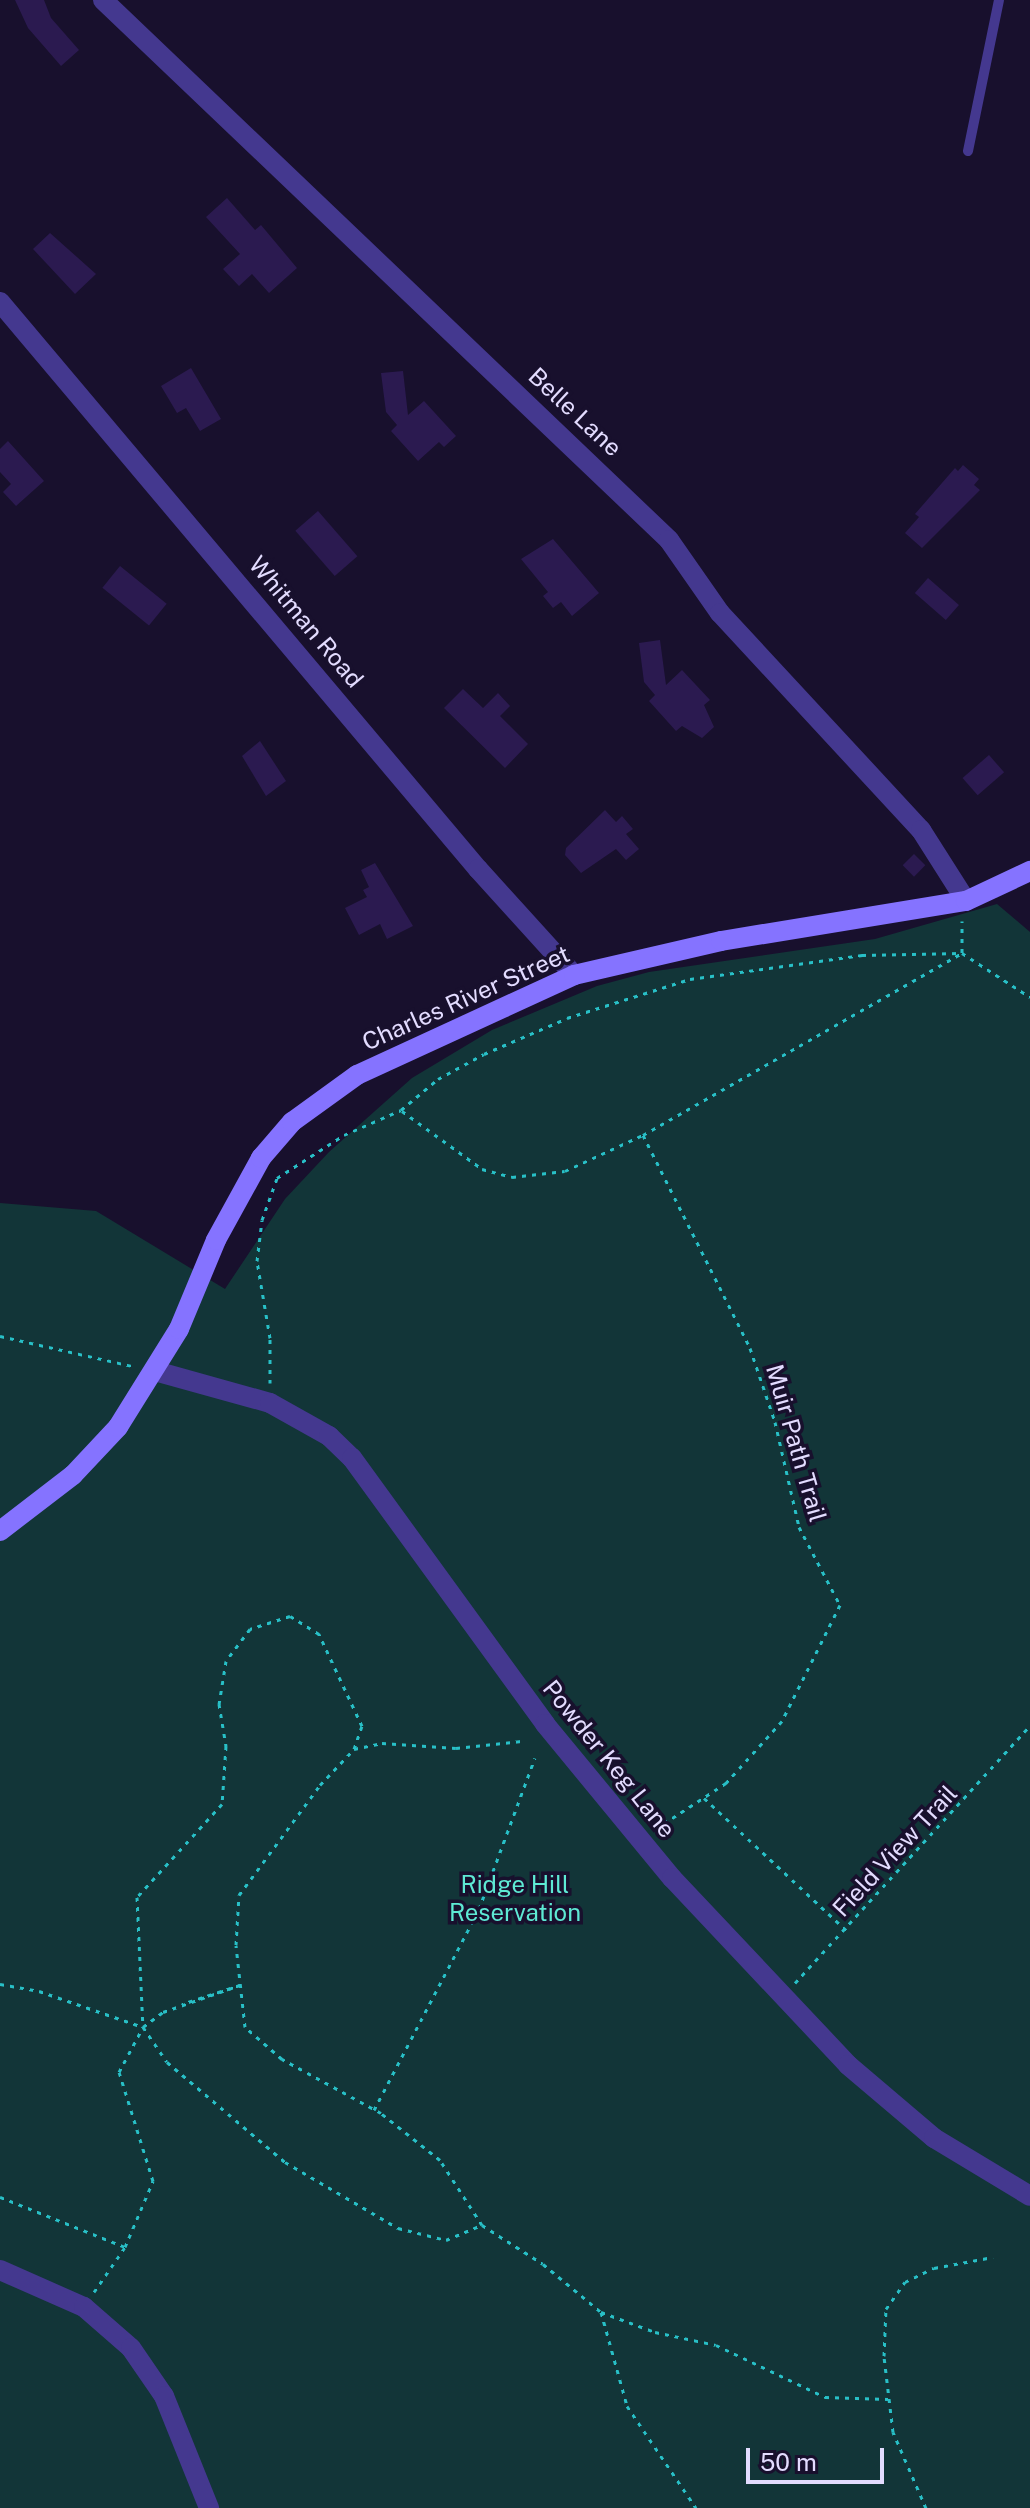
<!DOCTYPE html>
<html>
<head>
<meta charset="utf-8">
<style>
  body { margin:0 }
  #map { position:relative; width:1030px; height:2508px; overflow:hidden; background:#18102d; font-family:"Public Sans",sans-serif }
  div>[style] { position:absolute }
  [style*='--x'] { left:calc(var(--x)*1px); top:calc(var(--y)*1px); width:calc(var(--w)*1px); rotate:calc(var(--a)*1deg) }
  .green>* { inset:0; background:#123538 }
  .building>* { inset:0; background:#2b1a50; transform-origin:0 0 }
  .path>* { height:3px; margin-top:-1.5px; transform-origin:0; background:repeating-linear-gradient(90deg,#28c0c7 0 4px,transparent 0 10px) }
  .lane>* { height:10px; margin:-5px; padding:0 5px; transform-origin:5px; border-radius:5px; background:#44388f }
  .street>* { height:20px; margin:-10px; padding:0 10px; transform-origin:10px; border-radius:10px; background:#44388f }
  .secondary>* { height:20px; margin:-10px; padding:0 10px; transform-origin:10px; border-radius:10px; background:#8573ff }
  span { translate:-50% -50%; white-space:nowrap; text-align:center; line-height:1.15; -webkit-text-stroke:7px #18102d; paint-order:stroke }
  .street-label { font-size:24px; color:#e3dcff }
  .park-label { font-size:24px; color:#5ee9d4 }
  .scale { position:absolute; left:746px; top:2448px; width:138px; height:36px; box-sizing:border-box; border:4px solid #e3dcff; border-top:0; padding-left:10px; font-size:24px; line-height:28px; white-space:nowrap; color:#e3dcff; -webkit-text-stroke:6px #18102d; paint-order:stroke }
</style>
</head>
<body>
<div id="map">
  <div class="green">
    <div style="clip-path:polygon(997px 904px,1030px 932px,1030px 2508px,0 2508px,0 1203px,96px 1211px,225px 1289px,285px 1199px,329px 1152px,412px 1078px,492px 1030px,597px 986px,649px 972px,875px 939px)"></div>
  </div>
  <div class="building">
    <div style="clip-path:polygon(15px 0,44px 0,51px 18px,79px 50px,61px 66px,28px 28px)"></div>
    <div style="clip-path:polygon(227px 198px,255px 230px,261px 225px,297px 268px,269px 293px,252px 274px,239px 286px,223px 269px,240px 254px,206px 217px)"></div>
    <div style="clip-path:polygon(50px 233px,96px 274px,75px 294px,33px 249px)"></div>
    <div style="clip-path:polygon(191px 368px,221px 419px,200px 431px,186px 408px,177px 413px,161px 386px)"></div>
    <div style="clip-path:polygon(403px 371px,408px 415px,424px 401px,456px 436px,444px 447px,439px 442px,418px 461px,391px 431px,397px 425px,386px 412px,381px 373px)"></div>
    <div style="clip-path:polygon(8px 441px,44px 481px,16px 506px,3px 492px,11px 484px,0 472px,0 449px)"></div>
    <div style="clip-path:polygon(963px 465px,979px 479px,974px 485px,980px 490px,922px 548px,905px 533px,919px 517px,915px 514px,955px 468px,958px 471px)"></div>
    <div style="left:318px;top:511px;width:60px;height:30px;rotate:49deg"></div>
    <div style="clip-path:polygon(553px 539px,599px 593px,572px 616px,561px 602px,553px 608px,543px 596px,548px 592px,521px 559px)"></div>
    <div style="left:120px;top:566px;width:60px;height:28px;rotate:39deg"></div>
    <div style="left:928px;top:578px;width:41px;height:20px;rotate:41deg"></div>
    <div style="clip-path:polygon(660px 640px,666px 685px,682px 670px,710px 700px,704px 705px,714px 727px,702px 738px,682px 726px,676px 731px,649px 701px,655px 695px,644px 682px,639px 643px)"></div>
    <div style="clip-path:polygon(463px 689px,483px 708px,498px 693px,510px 706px,500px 716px,528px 744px,505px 768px,444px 708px)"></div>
    <div style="clip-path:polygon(260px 741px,286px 781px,266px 796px,242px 756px)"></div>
    <div style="left:989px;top:755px;width:23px;height:35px;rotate:49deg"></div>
    <div style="clip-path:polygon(605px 810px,616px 822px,622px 816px,633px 829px,626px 834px,639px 849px,626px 860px,616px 849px,581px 873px,565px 855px,566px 848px)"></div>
    <div style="left:914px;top:854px;width:16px;height:16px;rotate:45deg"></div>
    <div style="clip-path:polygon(375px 863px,413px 926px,387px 939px,380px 924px,359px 935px,345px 908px,367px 897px,363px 890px,369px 887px,361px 870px)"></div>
  </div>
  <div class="path">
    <div style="--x:402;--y:1111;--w:99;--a:35.9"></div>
    <div style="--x:482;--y:1169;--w:31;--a:15"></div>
    <div style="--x:512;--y:1177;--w:53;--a:-6.5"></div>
    <div style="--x:565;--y:1171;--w:86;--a:-24.8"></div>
    <div style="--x:643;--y:1135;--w:367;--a:-29.7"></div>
    <div style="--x:962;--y:953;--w:32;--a:-90"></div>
    <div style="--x:643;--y:1135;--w:238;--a:63.3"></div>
    <div style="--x:750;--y:1348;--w:78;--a:71.3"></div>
    <div style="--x:775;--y:1422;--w:108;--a:77.1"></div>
    <div style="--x:799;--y:1527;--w:88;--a:62.3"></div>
    <div style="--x:840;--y:1605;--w:130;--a:116.6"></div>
    <div style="--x:782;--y:1721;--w:84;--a:132.1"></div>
    <div style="--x:726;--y:1783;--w:82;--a:146.9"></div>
    <div style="--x:0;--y:1336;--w:135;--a:12.8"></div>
    <div style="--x:270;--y:1383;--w:45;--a:-90"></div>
    <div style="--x:270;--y:1338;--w:78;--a:-99.6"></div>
    <div style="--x:257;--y:1261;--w:41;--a:-83"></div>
    <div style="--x:262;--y:1220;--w:45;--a:-70.3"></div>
    <div style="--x:277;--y:1178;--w:80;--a:-32.7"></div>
    <div style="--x:344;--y:1135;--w:62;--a:-23.7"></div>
    <div style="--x:401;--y:1110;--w:48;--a:-40"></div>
    <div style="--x:438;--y:1079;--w:52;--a:-28.5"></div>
    <div style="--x:484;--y:1054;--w:90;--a:-23.4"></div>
    <div style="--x:567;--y:1018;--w:129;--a:-17.6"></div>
    <div style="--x:690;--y:979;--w:174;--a:-7.9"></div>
    <div style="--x:862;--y:955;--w:100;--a:-1.1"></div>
    <div style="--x:962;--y:953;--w:81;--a:32.9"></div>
    <div style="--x:354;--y:1749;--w:29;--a:-12"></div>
    <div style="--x:382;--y:1743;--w:74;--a:3.9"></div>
    <div style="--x:456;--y:1748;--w:66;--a:-6.1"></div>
    <div style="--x:704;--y:1798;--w:194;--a:42.9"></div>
    <div style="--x:795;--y:1983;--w:348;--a:-47.6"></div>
    <div style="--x:0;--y:1984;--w:40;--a:10"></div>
    <div style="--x:39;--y:1991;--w:110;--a:19.1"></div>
    <div style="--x:374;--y:2110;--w:227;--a:-62.4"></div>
    <div style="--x:479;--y:1909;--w:161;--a:-69.7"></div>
    <div style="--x:0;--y:2197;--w:135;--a:21.8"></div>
    <div style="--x:482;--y:2225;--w:77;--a:-122.9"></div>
    <div style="--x:440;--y:2160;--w:75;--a:-141.5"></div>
    <div style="--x:381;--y:2113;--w:113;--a:-151.4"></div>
    <div style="--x:282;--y:2059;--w:49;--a:-139.1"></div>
    <div style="--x:245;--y:2027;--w:82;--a:-96.3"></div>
    <div style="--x:236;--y:1945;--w:50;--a:-86.6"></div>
    <div style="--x:239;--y:1895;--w:137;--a:-53.6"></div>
    <div style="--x:320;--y:1785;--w:50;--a:-46.6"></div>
    <div style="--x:354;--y:1749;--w:24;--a:-71"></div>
    <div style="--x:362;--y:1726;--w:102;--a:-115.1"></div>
    <div style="--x:319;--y:1634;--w:34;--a:-148"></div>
    <div style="--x:290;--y:1616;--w:42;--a:162"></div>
    <div style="--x:250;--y:1629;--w:40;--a:127"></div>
    <div style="--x:226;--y:1661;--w:44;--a:99.2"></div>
    <div style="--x:219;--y:1704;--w:43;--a:80.5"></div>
    <div style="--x:226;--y:1746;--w:58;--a:93.9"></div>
    <div style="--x:222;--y:1804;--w:126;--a:132.4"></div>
    <div style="--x:137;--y:1897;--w:130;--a:87.4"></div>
    <div style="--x:143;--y:2027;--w:42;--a:55.6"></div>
    <div style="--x:167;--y:2062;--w:155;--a:40.3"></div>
    <div style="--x:285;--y:2162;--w:131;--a:30.3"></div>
    <div style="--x:398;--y:2228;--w:49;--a:14"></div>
    <div style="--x:446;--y:2240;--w:39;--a:-23"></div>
    <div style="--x:482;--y:2225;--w:72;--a:32.6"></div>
    <div style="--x:543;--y:2264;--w:75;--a:39.6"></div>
    <div style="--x:601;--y:2312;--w:58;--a:20.3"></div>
    <div style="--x:655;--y:2332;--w:62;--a:12"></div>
    <div style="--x:716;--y:2345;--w:121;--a:25.5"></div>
    <div style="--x:825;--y:2397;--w:63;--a:1.8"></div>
    <div style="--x:94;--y:2292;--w:55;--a:-55.4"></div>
    <div style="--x:125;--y:2247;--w:72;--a:-67"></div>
    <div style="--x:153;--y:2181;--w:114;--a:-107.3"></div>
    <div style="--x:119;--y:2072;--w:51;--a:-61.9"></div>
    <div style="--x:143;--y:2027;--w:25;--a:-37"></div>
    <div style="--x:163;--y:2012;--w:82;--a:-19.3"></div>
    <div style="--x:240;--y:1985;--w:61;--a:161.9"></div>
    <div style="--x:601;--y:2312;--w:98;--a:74.5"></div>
    <div style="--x:627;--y:2406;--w:123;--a:55.9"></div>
    <div style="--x:926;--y:2508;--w:83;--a:-113.5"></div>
    <div style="--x:893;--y:2432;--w:77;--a:-96.8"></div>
    <div style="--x:884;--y:2356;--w:47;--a:-87.6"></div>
    <div style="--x:886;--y:2309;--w:33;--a:-55"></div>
    <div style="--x:905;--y:2282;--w:32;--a:-26"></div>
    <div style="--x:934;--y:2268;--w:60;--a:-10.6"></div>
  </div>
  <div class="lane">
    <div style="--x:968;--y:151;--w:154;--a:-78.4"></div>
  </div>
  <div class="street">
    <div style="--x:103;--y:0;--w:782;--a:43.65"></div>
    <div style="--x:669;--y:540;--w:89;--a:55.1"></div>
    <div style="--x:720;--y:613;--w:296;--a:47.2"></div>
    <div style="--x:921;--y:830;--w:84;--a:57.6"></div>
    <div style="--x:0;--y:302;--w:742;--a:49.87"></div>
    <div style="--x:478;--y:869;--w:143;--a:47.8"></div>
    <div style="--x:155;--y:1371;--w:119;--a:15.5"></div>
    <div style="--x:270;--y:1403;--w:68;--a:29.2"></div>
    <div style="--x:329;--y:1436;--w:32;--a:44"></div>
    <div style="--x:352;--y:1458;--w:329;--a:54"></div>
    <div style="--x:545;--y:1724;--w:200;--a:50.5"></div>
    <div style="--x:672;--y:1878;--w:257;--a:46.7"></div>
    <div style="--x:848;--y:2065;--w:113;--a:40.3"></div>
    <div style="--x:934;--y:2138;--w:112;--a:31.1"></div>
    <div style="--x:0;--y:2270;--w:92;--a:23.8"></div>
    <div style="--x:84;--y:2307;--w:62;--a:41.1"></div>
    <div style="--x:131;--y:2348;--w:58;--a:55.5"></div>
    <div style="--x:164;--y:2396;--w:121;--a:68.1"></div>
  </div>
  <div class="secondary">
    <div style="--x:0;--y:1531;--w:92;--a:-37.5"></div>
    <div style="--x:73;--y:1475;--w:66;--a:-46.8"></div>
    <div style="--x:118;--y:1427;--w:115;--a:-58.1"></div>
    <div style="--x:179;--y:1329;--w:96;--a:-67.4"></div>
    <div style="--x:216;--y:1240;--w:94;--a:-61.2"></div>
    <div style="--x:261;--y:1158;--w:48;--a:-49.3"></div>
    <div style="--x:292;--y:1122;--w:80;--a:-35.9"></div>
    <div style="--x:357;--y:1075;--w:239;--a:-24.7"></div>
    <div style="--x:574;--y:975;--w:151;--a:-13"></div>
    <div style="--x:721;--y:941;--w:248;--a:-9.3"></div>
    <div style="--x:966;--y:901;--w:71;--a:-25.1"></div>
  </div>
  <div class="street-label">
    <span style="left:575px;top:412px;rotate:43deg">Belle Lane</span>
    <span style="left:306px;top:622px;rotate:50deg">Whitman Road</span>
    <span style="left:466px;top:998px;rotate:-24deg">Charles River Street</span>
    <span style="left:796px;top:1443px;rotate:74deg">Muir Path Trail</span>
    <span style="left:609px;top:1759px;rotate:51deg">Powder Keg Lane</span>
    <span style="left:895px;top:1851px;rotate:-47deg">Field View Trail</span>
  </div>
  <div class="park-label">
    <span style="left:515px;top:1899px">Ridge Hill<br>Reservation</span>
  </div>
  <div class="scale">50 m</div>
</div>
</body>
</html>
